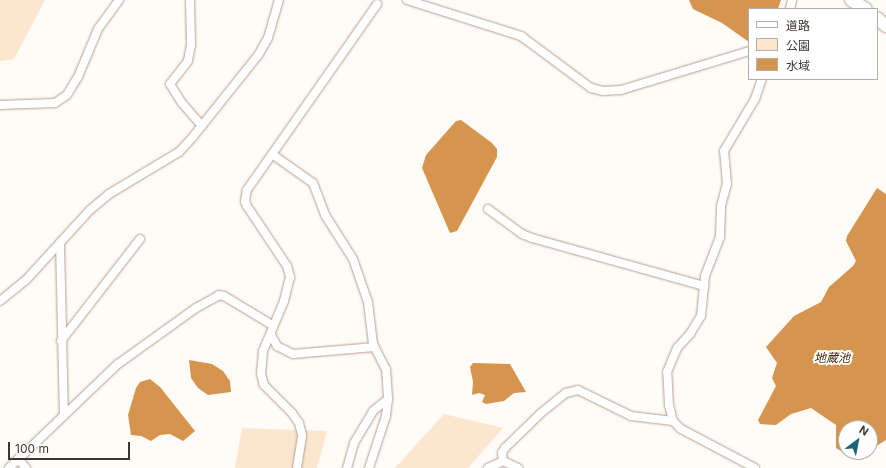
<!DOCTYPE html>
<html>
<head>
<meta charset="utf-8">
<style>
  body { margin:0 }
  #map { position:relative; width:886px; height:468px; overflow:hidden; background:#fffbf7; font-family:Inter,"Noto Sans JP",sans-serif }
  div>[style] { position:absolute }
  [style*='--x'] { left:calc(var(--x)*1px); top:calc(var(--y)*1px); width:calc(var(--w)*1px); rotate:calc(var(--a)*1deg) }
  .green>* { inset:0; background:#fde6d0 }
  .water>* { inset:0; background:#d6954e }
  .roads { filter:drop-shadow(0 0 1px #b2a08f) drop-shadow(0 0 1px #b2a08f) }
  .street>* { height:8px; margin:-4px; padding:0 4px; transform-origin:4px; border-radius:4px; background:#fff }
  .primary>* { height:12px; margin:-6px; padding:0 6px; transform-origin:6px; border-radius:6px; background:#fff }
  span { translate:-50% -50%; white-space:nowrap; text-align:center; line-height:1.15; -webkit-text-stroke:4px #fff; paint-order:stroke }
  .water-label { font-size:12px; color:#472d0e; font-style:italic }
  .legend { position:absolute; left:748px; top:8px; width:130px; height:72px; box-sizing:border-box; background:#fff; border:1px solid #b1afac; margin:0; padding:5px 7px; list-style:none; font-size:12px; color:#3d362f }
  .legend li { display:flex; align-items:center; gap:8px; height:20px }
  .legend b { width:20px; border:1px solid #b1afac }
  .north { position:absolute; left:838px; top:420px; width:40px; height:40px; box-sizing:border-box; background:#fff; border:1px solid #b1afac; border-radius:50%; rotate:32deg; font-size:11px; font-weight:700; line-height:16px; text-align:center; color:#3d362f }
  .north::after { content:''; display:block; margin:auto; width:14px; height:18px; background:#206576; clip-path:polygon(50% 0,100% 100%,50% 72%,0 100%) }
  .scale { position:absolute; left:8px; top:442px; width:122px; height:18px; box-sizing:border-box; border:2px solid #3d362f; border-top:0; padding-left:5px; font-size:12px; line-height:14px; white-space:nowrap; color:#3d362f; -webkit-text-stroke:3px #fff; paint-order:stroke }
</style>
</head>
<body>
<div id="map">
  <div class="green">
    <div style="clip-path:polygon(0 0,45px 0,14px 59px,0 61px)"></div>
    <div style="clip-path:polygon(444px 414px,503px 428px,468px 468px,395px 468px)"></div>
    <div style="clip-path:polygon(242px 428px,327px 431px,317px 468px,235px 468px)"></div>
  </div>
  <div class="water">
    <div style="clip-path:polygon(689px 0,781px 0,778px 9px,749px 9px,749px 42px,722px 23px,693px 9px)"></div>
    <div style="clip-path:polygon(461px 120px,492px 143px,497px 149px,497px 157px,457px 231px,450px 233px,422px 168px,426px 155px,456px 121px)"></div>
    <div style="clip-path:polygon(877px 188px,886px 194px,886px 440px,870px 450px,870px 428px,846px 428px,846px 452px,867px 452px,853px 458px,836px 448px,836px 425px,811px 408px,791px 414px,776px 425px,760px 424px,758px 420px,776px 386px,772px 378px,777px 363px,766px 347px,794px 316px,821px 302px,829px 287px,853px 266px,856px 261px,846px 241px,847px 236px)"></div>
    <div style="clip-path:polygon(189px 360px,212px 364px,223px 371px,230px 381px,231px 392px,208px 395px,198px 388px,191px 378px)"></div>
    <div style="clip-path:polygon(473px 363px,510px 364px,526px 392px,514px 393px,504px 401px,486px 404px,482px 402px,485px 395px,479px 393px,472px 395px,473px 382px,470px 367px)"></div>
    <div style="clip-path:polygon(150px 379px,160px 387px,195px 431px,183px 441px,170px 434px,160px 435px,151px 441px,141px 436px,131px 435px,128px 415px,136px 388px,140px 382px)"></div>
  </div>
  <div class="roads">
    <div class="street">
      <div style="--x:190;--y:0;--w:45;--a:88.7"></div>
      <div style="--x:191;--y:45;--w:16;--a:101"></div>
      <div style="--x:188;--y:61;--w:29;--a:128"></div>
      <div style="--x:170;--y:84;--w:22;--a:58"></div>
      <div style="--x:182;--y:103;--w:30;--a:49"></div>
      <div style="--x:407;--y:0;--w:120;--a:17.5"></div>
      <div style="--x:521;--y:36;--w:87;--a:36.6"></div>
      <div style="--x:591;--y:88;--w:12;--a:14"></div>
      <div style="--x:603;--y:91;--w:18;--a:-3"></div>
      <div style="--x:621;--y:90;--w:134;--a:-16.9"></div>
      <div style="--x:790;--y:9;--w:9;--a:-77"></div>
      <div style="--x:0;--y:105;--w:55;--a:-2.1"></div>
      <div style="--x:55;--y:103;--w:14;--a:-34"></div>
      <div style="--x:67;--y:95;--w:21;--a:-59"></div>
      <div style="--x:78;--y:77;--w:52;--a:-67.4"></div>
      <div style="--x:98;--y:29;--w:36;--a:-54"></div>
      <div style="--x:272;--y:154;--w:50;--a:35.3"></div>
      <div style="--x:313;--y:183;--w:34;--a:69"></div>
      <div style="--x:325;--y:215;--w:52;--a:57.5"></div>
      <div style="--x:353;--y:259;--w:46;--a:70.8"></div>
      <div style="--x:368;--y:302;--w:42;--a:83.2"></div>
      <div style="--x:373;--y:344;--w:28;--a:63"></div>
      <div style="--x:386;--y:369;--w:30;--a:86"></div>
      <div style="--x:388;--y:399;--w:17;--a:97"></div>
      <div style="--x:386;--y:416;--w:55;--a:108.1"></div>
      <div style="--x:488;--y:209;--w:42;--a:36.3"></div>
      <div style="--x:522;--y:234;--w:11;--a:22"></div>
      <div style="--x:532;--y:238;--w:179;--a:15.6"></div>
      <div style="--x:60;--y:243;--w:172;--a:88.7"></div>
      <div style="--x:0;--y:301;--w:33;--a:-39"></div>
      <div style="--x:26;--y:280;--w:95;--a:-47.6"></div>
      <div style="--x:90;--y:210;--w:25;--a:-40"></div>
      <div style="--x:109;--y:194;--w:82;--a:-31"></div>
      <div style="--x:179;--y:152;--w:19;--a:-47"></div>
      <div style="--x:192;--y:138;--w:107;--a:-51.4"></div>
      <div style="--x:259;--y:54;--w:18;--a:-61"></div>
      <div style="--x:268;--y:38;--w:40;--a:-74"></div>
      <div style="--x:271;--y:335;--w:13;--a:61"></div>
      <div style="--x:277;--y:346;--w:18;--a:27"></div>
      <div style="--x:293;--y:354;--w:82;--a:-4.9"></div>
      <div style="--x:61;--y:341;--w:129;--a:-52.2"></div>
      <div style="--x:18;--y:459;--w:12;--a:48"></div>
      <div style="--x:503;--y:461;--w:8;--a:-97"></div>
      <div style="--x:502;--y:453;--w:6;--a:-59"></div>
      <div style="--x:505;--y:448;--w:50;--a:-44.2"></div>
      <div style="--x:541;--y:413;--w:32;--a:-39"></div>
      <div style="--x:566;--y:393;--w:12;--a:-14"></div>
      <div style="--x:578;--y:390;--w:59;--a:26.1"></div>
      <div style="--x:631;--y:416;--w:42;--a:6.8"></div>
      <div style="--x:9;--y:468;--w:151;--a:-43.7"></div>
      <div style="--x:118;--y:364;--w:96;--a:-35.7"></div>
      <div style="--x:196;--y:308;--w:26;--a:-29"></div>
      <div style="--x:219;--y:295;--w:5;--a:11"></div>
      <div style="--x:224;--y:296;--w:56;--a:31.1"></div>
      <div style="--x:297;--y:468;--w:33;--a:-81"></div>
      <div style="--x:302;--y:435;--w:12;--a:-104"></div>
      <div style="--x:299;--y:423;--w:12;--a:-125"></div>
      <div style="--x:292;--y:413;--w:40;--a:-135"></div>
      <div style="--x:264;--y:385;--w:11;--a:-105"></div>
      <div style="--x:261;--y:374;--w:23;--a:-85"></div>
      <div style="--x:263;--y:351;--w:54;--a:-67.2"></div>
      <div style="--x:284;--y:301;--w:25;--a:-76"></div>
      <div style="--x:290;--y:277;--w:11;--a:-105"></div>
      <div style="--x:287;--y:266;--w:72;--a:-123.7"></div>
      <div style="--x:247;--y:206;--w:5;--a:-112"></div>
      <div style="--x:245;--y:201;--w:11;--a:-80"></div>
      <div style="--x:247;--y:190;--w:227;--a:-55"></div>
      <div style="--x:347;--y:468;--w:26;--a:-74"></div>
      <div style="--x:354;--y:443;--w:37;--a:-59"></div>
      <div style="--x:373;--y:411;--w:19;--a:-39"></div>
      <div style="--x:488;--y:468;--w:17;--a:-25"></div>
      <div style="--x:503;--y:461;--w:17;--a:25"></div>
      <div style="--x:755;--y:468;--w:84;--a:-152.2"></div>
      <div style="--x:681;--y:429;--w:11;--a:-135"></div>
      <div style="--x:673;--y:421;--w:16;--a:-104"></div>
      <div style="--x:669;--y:405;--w:33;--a:-93"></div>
      <div style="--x:667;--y:372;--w:26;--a:-67"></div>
      <div style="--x:677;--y:348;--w:19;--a:-47"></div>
      <div style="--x:690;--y:334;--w:21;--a:-59"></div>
      <div style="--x:701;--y:316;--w:40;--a:-84.3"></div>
      <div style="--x:705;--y:276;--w:42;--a:-69"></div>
      <div style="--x:720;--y:237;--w:31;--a:-88"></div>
      <div style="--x:721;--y:206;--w:23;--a:-75"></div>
      <div style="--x:727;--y:184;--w:33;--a:-95"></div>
      <div style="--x:724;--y:151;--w:61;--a:-59.2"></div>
      <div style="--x:755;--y:99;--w:21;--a:-71"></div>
    </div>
    <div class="primary">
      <div style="--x:851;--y:0;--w:17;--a:31"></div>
      <div style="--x:877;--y:18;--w:12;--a:42"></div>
    </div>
  </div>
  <div class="water-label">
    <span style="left:832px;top:358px">地蔵池</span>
  </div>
  <ul class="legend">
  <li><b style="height:5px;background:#fff"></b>道路</li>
  <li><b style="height:11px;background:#fde6d0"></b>公園</li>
  <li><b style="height:11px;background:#d6954e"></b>水域</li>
  </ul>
  <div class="north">N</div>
  <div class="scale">100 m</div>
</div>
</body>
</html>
